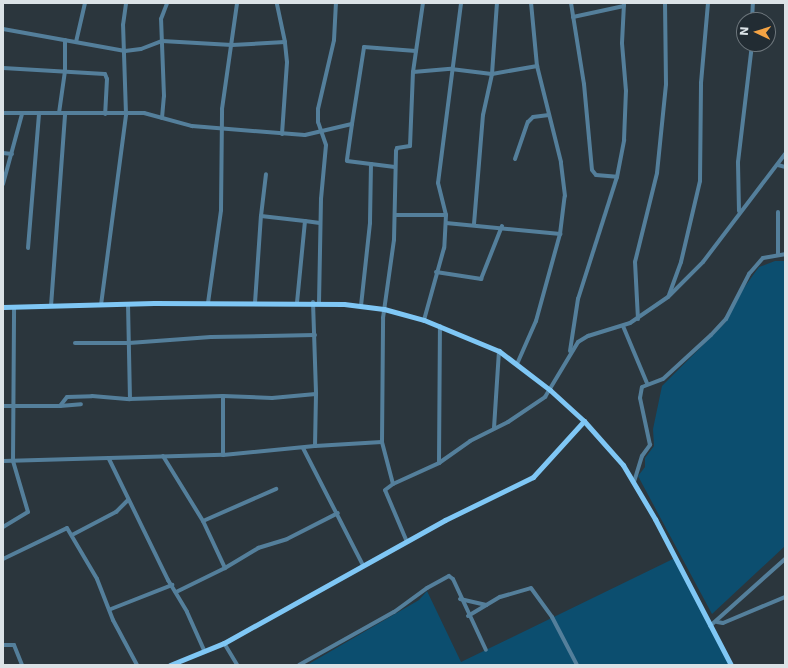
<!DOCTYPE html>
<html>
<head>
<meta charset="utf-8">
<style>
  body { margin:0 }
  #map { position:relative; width:788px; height:668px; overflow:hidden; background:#2b363d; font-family:"DejaVu Sans",sans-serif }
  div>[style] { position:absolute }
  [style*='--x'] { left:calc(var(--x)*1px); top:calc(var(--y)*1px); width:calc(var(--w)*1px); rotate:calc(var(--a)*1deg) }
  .green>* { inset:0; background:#0c4e6f }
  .minor>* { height:4px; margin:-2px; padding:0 2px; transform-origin:2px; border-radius:2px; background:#547f9b }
  .major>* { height:5px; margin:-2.5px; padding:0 2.5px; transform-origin:2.5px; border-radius:2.5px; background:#7fc7f5 }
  span { translate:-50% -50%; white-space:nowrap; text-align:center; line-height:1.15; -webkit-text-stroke:4px #222c33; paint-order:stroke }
  .frame { position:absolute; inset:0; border:4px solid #dbe2e6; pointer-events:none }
  .north { position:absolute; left:736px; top:12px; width:40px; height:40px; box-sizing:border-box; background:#222c33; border:1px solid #6c757b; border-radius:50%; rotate:274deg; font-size:11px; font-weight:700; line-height:16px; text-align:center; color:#dbe2e6 }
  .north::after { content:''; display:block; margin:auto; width:14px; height:18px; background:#f4a344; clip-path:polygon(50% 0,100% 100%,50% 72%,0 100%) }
</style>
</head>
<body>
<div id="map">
  <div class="green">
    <div style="clip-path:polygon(775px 261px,785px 261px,785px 546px,712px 614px,638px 476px,645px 467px,645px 458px,654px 446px,653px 429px,662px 386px,725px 323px,743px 289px,759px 267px)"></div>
    <div style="clip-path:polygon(675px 558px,730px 665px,307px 665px,419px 600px,427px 591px,461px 662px)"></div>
  </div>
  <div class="minor">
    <div style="--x:571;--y:3;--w:82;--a:80.9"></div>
    <div style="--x:584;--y:84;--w:86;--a:84.7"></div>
    <div style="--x:592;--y:170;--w:6;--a:51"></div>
    <div style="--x:596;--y:175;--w:21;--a:5"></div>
    <div style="--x:573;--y:17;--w:52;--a:-12.2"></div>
    <div style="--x:752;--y:20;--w:17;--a:-87"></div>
    <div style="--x:3;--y:29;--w:124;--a:10.2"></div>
    <div style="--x:125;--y:51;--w:16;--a:-7"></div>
    <div style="--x:141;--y:49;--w:22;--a:-21"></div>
    <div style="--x:162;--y:41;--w:70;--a:3.3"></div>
    <div style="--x:232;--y:45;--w:53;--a:-3.2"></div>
    <div style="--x:285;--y:42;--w:40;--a:-102"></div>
    <div style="--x:76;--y:42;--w:40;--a:-77"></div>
    <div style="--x:3;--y:68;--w:102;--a:3.4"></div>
    <div style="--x:105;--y:74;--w:5;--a:68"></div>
    <div style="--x:107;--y:79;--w:35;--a:93"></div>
    <div style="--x:413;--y:72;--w:38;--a:-5"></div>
    <div style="--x:451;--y:69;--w:41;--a:7"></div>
    <div style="--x:492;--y:74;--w:46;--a:-10.1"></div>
    <div style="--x:3;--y:113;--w:141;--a:0"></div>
    <div style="--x:144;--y:113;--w:50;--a:15.2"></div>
    <div style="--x:192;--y:126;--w:113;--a:4.6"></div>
    <div style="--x:305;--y:135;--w:48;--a:-13.2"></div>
    <div style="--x:352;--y:124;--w:78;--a:-81.1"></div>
    <div style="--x:364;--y:47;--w:52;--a:4.4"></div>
    <div style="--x:59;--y:113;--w:42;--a:-81.9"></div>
    <div style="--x:65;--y:71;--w:31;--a:-90"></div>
    <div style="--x:162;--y:118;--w:22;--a:-85"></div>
    <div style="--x:164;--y:96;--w:77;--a:-92.2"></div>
    <div style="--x:161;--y:19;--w:17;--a:-69"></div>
    <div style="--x:352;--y:124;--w:37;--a:98"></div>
    <div style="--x:347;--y:161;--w:24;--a:7"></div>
    <div style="--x:371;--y:164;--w:59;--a:91"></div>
    <div style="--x:370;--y:223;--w:83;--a:96.2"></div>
    <div style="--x:282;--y:134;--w:72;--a:-86"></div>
    <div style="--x:287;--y:62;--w:20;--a:-96"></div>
    <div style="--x:3;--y:153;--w:9;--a:6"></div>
    <div style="--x:515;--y:159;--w:39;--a:-71"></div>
    <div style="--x:528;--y:122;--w:7;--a:-45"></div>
    <div style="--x:533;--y:117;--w:16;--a:-7"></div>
    <div style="--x:371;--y:164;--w:24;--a:7"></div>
    <div style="--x:778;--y:165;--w:7;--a:16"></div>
    <div style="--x:3;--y:184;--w:73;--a:-74.8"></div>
    <div style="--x:739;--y:211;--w:49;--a:-91.2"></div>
    <div style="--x:738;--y:162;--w:119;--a:-83.2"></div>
    <div style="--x:778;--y:212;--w:43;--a:90"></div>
    <div style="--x:396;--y:215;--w:50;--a:0"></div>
    <div style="--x:446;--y:215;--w:33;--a:93"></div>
    <div style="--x:444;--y:248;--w:75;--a:105.5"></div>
    <div style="--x:446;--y:215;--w:33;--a:-104"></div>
    <div style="--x:438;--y:183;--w:181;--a:-82.7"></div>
    <div style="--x:261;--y:216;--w:42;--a:-83.2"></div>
    <div style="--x:305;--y:221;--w:15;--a:8"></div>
    <div style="--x:446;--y:223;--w:115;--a:5.5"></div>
    <div style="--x:474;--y:224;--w:109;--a:-85.3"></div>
    <div style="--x:483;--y:115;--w:42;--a:-77.6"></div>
    <div style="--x:492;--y:74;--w:71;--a:-86"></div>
    <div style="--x:28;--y:248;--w:135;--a:-85.3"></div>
    <div style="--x:436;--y:272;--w:46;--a:8.8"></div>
    <div style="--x:481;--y:279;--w:57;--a:-68.4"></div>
    <div style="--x:669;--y:295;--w:35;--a:-70"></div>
    <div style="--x:681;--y:262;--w:83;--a:-76.8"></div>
    <div style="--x:700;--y:181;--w:98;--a:-89.4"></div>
    <div style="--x:701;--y:83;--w:80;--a:-85"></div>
    <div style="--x:313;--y:302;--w:92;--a:88.1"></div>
    <div style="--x:316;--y:394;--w:52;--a:91.1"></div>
    <div style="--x:208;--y:303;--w:94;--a:-82"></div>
    <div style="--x:221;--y:210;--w:101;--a:-89.4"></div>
    <div style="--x:222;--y:109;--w:107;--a:-81.9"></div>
    <div style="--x:255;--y:303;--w:87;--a:-86.1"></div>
    <div style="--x:261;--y:216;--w:44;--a:6.5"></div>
    <div style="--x:305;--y:221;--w:81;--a:95.6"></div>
    <div style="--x:319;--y:303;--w:104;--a:-88.9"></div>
    <div style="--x:321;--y:199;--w:54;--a:-84.7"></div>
    <div style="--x:326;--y:145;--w:24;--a:-109"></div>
    <div style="--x:318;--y:122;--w:13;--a:-90"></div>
    <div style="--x:318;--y:109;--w:71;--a:-76.9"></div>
    <div style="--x:334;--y:40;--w:37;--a:-87"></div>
    <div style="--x:128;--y:304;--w:95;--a:88.8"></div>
    <div style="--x:101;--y:305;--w:193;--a:-82.5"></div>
    <div style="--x:126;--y:114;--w:89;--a:-91.9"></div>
    <div style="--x:123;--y:25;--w:22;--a:-82"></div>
    <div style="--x:51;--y:306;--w:193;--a:-85.8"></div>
    <div style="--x:638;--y:319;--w:57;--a:-93"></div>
    <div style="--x:635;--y:262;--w:92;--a:-76.1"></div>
    <div style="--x:657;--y:173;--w:89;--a:-84.2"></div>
    <div style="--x:666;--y:84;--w:81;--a:-90.7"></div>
    <div style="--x:623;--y:326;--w:62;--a:67.2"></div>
    <div style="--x:75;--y:343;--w:54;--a:0"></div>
    <div style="--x:129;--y:343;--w:82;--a:-4.2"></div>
    <div style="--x:211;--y:337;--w:104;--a:-1.1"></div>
    <div style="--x:570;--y:351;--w:53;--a:-81.3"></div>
    <div style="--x:578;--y:299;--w:128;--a:-72.3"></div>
    <div style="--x:617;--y:177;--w:38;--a:-79"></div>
    <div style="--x:624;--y:140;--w:49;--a:-87.7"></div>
    <div style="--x:626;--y:91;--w:48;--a:-94.8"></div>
    <div style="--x:622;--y:43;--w:40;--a:-87.1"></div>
    <div style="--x:517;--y:364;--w:47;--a:-66.2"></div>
    <div style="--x:536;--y:321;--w:90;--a:-74.6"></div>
    <div style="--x:560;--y:234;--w:38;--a:-83"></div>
    <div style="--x:565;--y:196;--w:34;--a:-97"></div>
    <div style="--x:561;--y:162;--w:99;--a:-104"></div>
    <div style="--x:537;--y:66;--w:63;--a:-95.4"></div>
    <div style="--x:223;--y:396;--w:49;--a:2.3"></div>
    <div style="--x:272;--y:398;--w:44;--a:-5.2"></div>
    <div style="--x:3;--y:406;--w:57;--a:0"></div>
    <div style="--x:60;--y:406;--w:11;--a:-52"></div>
    <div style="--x:67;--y:397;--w:25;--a:-2"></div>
    <div style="--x:92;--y:396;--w:38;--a:5"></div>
    <div style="--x:130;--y:399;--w:93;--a:-1.8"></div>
    <div style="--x:223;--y:396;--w:59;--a:90"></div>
    <div style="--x:60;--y:406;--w:21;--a:-5"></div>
    <div style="--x:494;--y:428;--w:77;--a:-86.3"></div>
    <div style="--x:303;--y:448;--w:131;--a:62.9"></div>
    <div style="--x:163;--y:456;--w:76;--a:58.4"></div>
    <div style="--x:203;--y:521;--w:52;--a:64.9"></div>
    <div style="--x:225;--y:568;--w:55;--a:153.9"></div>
    <div style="--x:109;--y:459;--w:135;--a:64"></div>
    <div style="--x:168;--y:580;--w:37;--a:59"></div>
    <div style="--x:187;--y:612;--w:42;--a:65.9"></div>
    <div style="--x:3;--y:461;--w:220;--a:-1.6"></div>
    <div style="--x:223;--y:455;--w:92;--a:-5.6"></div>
    <div style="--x:315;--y:446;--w:67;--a:-3.4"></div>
    <div style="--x:439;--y:463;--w:38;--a:-35"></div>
    <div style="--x:470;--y:441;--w:42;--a:-26.6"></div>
    <div style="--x:508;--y:422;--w:45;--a:-34"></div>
    <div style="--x:545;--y:397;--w:64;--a:-59"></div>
    <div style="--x:578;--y:342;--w:12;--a:-31"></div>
    <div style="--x:588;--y:336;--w:44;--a:-17.2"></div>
    <div style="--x:630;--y:323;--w:46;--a:-34.4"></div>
    <div style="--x:668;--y:297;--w:49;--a:-45"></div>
    <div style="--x:703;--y:262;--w:136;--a:-52.8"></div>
    <div style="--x:634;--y:482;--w:27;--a:-73"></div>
    <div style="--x:642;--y:456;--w:14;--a:-54"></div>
    <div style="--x:650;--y:445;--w:48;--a:-102"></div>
    <div style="--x:640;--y:398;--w:11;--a:-80"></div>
    <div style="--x:642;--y:387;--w:22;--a:-21"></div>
    <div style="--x:663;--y:379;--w:65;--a:-42.5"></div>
    <div style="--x:711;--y:335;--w:22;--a:-47"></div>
    <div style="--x:726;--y:319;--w:51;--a:-62.9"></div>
    <div style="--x:749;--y:274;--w:21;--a:-49"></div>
    <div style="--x:763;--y:258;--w:22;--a:-10"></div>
    <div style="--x:393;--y:484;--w:51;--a:-24.5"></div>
    <div style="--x:439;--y:463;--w:137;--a:-89.6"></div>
    <div style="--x:203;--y:521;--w:80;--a:-23.7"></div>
    <div style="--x:3;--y:527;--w:29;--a:-31"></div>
    <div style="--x:28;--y:512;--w:53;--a:-106.4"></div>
    <div style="--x:13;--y:461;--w:154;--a:-89.6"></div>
    <div style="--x:72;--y:535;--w:50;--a:-27.6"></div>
    <div style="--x:116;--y:512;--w:17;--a:-45"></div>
    <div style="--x:407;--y:542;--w:56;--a:-112.9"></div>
    <div style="--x:385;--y:490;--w:10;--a:-37"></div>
    <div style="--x:393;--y:484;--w:43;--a:-104.7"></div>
    <div style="--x:382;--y:442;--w:124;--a:-89.5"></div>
    <div style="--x:383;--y:318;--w:79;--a:-82"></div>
    <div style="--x:394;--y:240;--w:89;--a:-88.7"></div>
    <div style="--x:396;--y:151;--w:3;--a:-72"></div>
    <div style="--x:397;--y:148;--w:13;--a:-9"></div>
    <div style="--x:410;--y:146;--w:74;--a:-87.7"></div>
    <div style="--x:413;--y:72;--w:70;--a:-81.8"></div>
    <div style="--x:3;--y:559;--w:71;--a:-25.8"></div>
    <div style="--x:67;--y:528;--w:59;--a:59.5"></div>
    <div style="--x:97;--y:579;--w:44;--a:68.7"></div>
    <div style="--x:113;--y:620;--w:51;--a:61.9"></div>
    <div style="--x:225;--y:568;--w:39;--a:-31"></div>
    <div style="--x:258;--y:548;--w:30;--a:-17"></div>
    <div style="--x:287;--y:539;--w:57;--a:-27"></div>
    <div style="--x:460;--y:599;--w:27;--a:13"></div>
    <div style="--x:111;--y:609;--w:66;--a:-21.5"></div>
    <div style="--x:468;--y:616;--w:37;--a:-31"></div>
    <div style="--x:500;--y:597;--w:32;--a:-16"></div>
    <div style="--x:531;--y:588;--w:36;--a:54"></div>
    <div style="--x:552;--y:617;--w:54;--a:62.5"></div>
    <div style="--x:717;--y:622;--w:6;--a:9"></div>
    <div style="--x:723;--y:623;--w:67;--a:-22.8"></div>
    <div style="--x:710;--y:626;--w:101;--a:-41.8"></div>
    <div style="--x:224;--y:643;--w:26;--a:59"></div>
    <div style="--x:3;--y:645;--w:11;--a:0"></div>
    <div style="--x:14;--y:645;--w:22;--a:68"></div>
    <div style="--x:299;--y:665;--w:109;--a:-29.2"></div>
    <div style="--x:394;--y:612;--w:41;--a:-36"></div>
    <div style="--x:427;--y:588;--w:25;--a:-29"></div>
    <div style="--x:449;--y:576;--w:5;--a:37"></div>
    <div style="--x:453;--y:579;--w:78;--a:65.1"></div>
  </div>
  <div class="major">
    <div style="--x:3;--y:307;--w:151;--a:-1.5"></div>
    <div style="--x:154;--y:303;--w:190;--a:0.3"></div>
    <div style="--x:344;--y:304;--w:40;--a:7.1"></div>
    <div style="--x:384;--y:309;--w:41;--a:15.4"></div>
    <div style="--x:424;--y:320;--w:81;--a:22.5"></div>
    <div style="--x:499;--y:351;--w:64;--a:37.4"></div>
    <div style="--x:550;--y:390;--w:46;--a:42.4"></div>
    <div style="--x:584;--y:421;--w:59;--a:48.4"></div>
    <div style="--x:623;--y:465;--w:63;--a:59.3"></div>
    <div style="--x:655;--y:519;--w:165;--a:62.5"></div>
    <div style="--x:170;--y:665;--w:58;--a:-22.2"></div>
    <div style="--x:224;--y:643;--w:253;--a:-29.1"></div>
    <div style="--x:445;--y:520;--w:98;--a:-26"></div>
    <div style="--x:533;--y:477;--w:76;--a:-47.7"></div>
  </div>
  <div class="frame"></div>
  <div class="north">N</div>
</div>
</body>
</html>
